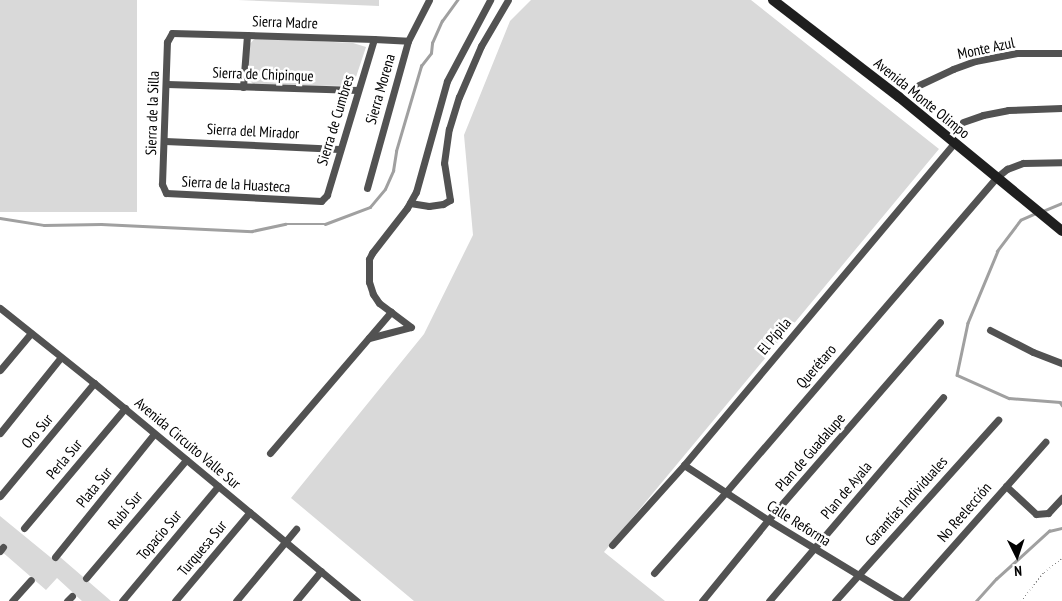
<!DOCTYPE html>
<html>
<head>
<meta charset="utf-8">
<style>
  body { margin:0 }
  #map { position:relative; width:1062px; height:601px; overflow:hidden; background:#fff; font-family:"PT Sans Narrow",sans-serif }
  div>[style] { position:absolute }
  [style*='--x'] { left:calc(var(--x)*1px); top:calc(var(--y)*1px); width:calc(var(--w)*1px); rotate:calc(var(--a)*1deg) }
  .green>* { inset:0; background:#d9d9d9; transform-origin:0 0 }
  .stream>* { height:2.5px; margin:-1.25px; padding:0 1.25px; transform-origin:1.25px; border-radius:1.25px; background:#a0a0a0 }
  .path>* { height:1px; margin-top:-0.5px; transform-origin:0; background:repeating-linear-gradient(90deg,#747474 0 1px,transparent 0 3.5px) }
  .street>* { height:7px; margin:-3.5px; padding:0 3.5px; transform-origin:3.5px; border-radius:3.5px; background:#525252 }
  .secondary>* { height:10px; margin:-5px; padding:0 5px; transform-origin:5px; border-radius:5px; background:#1f1f1f }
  span { translate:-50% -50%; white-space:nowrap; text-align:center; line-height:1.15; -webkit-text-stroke:5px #fff; paint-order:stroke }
  .street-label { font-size:15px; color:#000 }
  .north { position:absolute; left:992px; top:531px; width:50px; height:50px; -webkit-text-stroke:4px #fff; paint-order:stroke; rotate:176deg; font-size:14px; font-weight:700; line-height:20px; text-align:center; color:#000 }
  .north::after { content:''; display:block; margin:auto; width:18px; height:22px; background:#000; clip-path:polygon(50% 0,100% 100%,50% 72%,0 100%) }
</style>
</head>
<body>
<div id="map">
  <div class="green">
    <div style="left:0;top:0;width:137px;height:212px"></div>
    <div style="clip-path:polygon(238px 0,379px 0,379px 6px)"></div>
    <div style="clip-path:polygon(531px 0,751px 0,939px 149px,604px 552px,665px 601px,414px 601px,291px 498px,424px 334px,473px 235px,464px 135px,510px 21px)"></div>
    <div style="clip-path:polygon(255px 38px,353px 43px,366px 47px,353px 86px,254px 85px,250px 81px,247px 70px,249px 45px)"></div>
    <div style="clip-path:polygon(0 516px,55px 561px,60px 557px,111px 601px,82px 601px,57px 578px,46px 590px,0 550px)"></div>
  </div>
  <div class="stream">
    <div style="--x:1043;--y:211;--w:21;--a:-23"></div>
    <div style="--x:1037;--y:213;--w:17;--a:156"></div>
    <div style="--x:1021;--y:220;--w:39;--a:127"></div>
    <div style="--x:998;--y:251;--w:78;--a:112.6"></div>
    <div style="--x:968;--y:323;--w:53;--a:101.9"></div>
    <div style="--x:957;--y:375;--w:57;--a:23.9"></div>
    <div style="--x:1009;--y:398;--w:51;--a:4.5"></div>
    <div style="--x:1060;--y:402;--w:4;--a:56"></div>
    <div style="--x:0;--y:218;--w:45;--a:9"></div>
    <div style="--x:44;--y:225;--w:57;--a:-1"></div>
    <div style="--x:101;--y:224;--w:151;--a:2.7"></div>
    <div style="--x:252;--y:231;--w:34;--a:-12"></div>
    <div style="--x:285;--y:224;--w:40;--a:0"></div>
    <div style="--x:325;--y:224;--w:48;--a:-20.7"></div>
    <div style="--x:370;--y:207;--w:23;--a:-50"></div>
    <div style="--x:385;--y:189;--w:20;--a:-66"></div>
    <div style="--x:393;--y:171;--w:20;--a:-81"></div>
    <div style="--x:396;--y:151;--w:89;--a:-73.6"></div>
    <div style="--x:421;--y:66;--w:16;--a:-52"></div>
    <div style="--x:431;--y:53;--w:10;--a:-84"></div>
    <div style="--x:432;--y:43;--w:24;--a:-66"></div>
    <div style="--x:442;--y:21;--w:26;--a:-54"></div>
    <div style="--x:976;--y:601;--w:30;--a:-48"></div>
    <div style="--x:996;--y:579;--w:72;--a:-42.2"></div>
    <div style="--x:1049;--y:531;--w:13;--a:-13"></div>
  </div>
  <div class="path">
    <div style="--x:1021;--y:601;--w:37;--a:-52"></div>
    <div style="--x:1044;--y:572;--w:23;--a:-38"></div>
  </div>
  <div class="street">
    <div style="--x:374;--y:39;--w:163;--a:106.8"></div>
    <div style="--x:327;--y:195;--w:8;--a:135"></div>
    <div style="--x:321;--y:201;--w:155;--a:-177"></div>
    <div style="--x:166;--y:193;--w:10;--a:-114"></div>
    <div style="--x:162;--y:184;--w:142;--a:-88"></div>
    <div style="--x:167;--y:42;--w:10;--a:-61"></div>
    <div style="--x:172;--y:33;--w:75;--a:1.5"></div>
    <div style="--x:247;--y:35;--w:127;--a:1.8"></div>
    <div style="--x:374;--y:39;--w:34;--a:3"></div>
    <div style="--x:167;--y:84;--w:191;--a:1.8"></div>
    <div style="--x:919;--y:85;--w:38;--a:-25"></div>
    <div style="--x:953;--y:69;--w:23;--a:-20"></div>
    <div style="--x:975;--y:61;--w:43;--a:-10.8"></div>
    <div style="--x:1017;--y:53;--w:45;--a:0"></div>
    <div style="--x:243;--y:87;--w:52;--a:-85.6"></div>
    <div style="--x:963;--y:122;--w:21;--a:-19"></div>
    <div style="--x:983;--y:115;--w:25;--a:-11"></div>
    <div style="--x:1008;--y:110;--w:54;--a:-2.1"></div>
    <div style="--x:165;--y:141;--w:174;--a:2.6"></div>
    <div style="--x:367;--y:188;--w:153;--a:-74.4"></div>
    <div style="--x:408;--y:41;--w:46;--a:-62.9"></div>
    <div style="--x:410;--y:203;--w:19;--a:9"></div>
    <div style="--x:429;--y:206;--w:14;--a:-8"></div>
    <div style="--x:443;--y:204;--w:8;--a:-30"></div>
    <div style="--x:450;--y:200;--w:37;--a:-99"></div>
    <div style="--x:444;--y:163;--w:34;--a:-82"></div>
    <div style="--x:449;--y:129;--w:34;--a:-73"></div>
    <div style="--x:459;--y:97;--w:56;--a:-66.7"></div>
    <div style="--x:481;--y:46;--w:53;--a:-59.6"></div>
    <div style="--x:0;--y:308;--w:120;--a:38.6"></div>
    <div style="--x:94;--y:383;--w:342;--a:39.7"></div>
    <div style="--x:411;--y:327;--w:40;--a:-143"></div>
    <div style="--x:379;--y:303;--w:11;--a:-124"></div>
    <div style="--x:373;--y:294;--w:13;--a:-108"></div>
    <div style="--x:369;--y:282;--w:23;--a:-90"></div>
    <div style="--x:369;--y:259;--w:7;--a:-63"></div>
    <div style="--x:372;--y:253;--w:57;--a:-52.1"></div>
    <div style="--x:407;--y:208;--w:18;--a:-61"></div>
    <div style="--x:416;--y:192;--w:115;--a:-74.4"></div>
    <div style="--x:447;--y:81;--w:92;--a:-62"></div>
    <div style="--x:990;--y:330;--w:48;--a:27.1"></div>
    <div style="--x:1033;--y:352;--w:31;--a:21"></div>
    <div style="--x:369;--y:338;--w:43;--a:-14.7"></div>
    <div style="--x:0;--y:370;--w:48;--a:-50"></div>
    <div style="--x:0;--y:433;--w:97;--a:-51.2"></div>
    <div style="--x:270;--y:453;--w:186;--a:-49.4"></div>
    <div style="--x:684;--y:465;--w:100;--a:33.2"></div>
    <div style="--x:768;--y:520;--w:156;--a:31.3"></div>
    <div style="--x:1006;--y:486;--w:41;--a:43"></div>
    <div style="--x:1036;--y:514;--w:12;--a:-5"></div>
    <div style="--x:1048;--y:513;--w:21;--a:-47"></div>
    <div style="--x:0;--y:496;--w:147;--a:-50.2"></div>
    <div style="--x:24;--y:528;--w:157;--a:-49.9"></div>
    <div style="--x:612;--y:545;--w:108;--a:-48"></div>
    <div style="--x:684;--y:465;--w:420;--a:-50"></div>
    <div style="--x:0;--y:551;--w:5;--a:-53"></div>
    <div style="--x:55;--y:557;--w:158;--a:-51.2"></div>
    <div style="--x:654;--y:573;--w:107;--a:-48.4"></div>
    <div style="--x:725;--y:493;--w:417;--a:-49.3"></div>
    <div style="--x:997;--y:177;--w:13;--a:-39"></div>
    <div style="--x:1007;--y:169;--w:17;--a:-21"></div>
    <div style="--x:1023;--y:163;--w:39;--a:-1"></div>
    <div style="--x:86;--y:578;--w:155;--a:-49.7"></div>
    <div style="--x:12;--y:601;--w:28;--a:-48"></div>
    <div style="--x:67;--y:601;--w:7;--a:-45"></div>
    <div style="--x:122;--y:601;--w:150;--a:-50.1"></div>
    <div style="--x:175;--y:601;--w:116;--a:-49.9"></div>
    <div style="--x:236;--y:601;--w:94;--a:-50.2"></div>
    <div style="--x:296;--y:601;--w:39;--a:-50"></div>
    <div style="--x:702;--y:601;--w:104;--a:-50.8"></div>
    <div style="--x:768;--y:520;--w:262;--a:-49"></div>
    <div style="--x:769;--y:601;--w:268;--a:-49.5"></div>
    <div style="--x:835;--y:601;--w:244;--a:-48"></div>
    <div style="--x:904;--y:601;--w:213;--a:-48.4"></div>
  </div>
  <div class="secondary">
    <div style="--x:773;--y:0;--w:159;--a:37.6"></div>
    <div style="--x:899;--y:97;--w:211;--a:39.4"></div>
  </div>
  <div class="street-label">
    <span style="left:285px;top:22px;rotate:2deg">Sierra Madre</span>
    <span style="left:986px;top:48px;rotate:-12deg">Monte Azul</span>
    <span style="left:263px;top:74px;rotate:2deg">Sierra de Chipinque</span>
    <span style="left:380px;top:89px;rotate:-74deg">Sierra Morena</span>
    <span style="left:922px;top:98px;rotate:39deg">Avenida Monte Olimpo</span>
    <span style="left:152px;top:113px;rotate:-88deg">Sierra de la Silla</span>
    <span style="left:335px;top:120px;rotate:-73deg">Sierra de Cumbres</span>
    <span style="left:253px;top:131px;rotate:3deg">Sierra del Mirador</span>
    <span style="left:236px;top:184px;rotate:3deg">Sierra de la Huasteca</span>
    <span style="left:774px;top:336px;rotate:-50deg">El Pípila</span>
    <span style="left:816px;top:366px;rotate:-49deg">Querétaro</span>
    <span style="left:37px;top:431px;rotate:-50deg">Oro Sur</span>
    <span style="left:188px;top:443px;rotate:40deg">Avenida Circuito Valle Sur</span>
    <span style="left:810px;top:452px;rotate:-49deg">Plan de Guadalupe</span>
    <span style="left:64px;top:459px;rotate:-50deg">Perla Sur</span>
    <span style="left:94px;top:487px;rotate:-51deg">Plata Sur</span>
    <span style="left:846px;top:490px;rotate:-50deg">Plan de Ayala</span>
    <span style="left:906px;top:501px;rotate:-48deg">Garantías Individuales</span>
    <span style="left:125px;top:510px;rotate:-50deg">Rubí Sur</span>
    <span style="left:964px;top:512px;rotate:-49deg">No Reelección</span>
    <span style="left:799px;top:523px;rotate:32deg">Calle Reforma</span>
    <span style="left:159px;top:535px;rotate:-50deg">Topacio Sur</span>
    <span style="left:202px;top:548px;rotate:-50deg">Turquesa Sur</span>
  </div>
  <div class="north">N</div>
</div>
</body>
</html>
